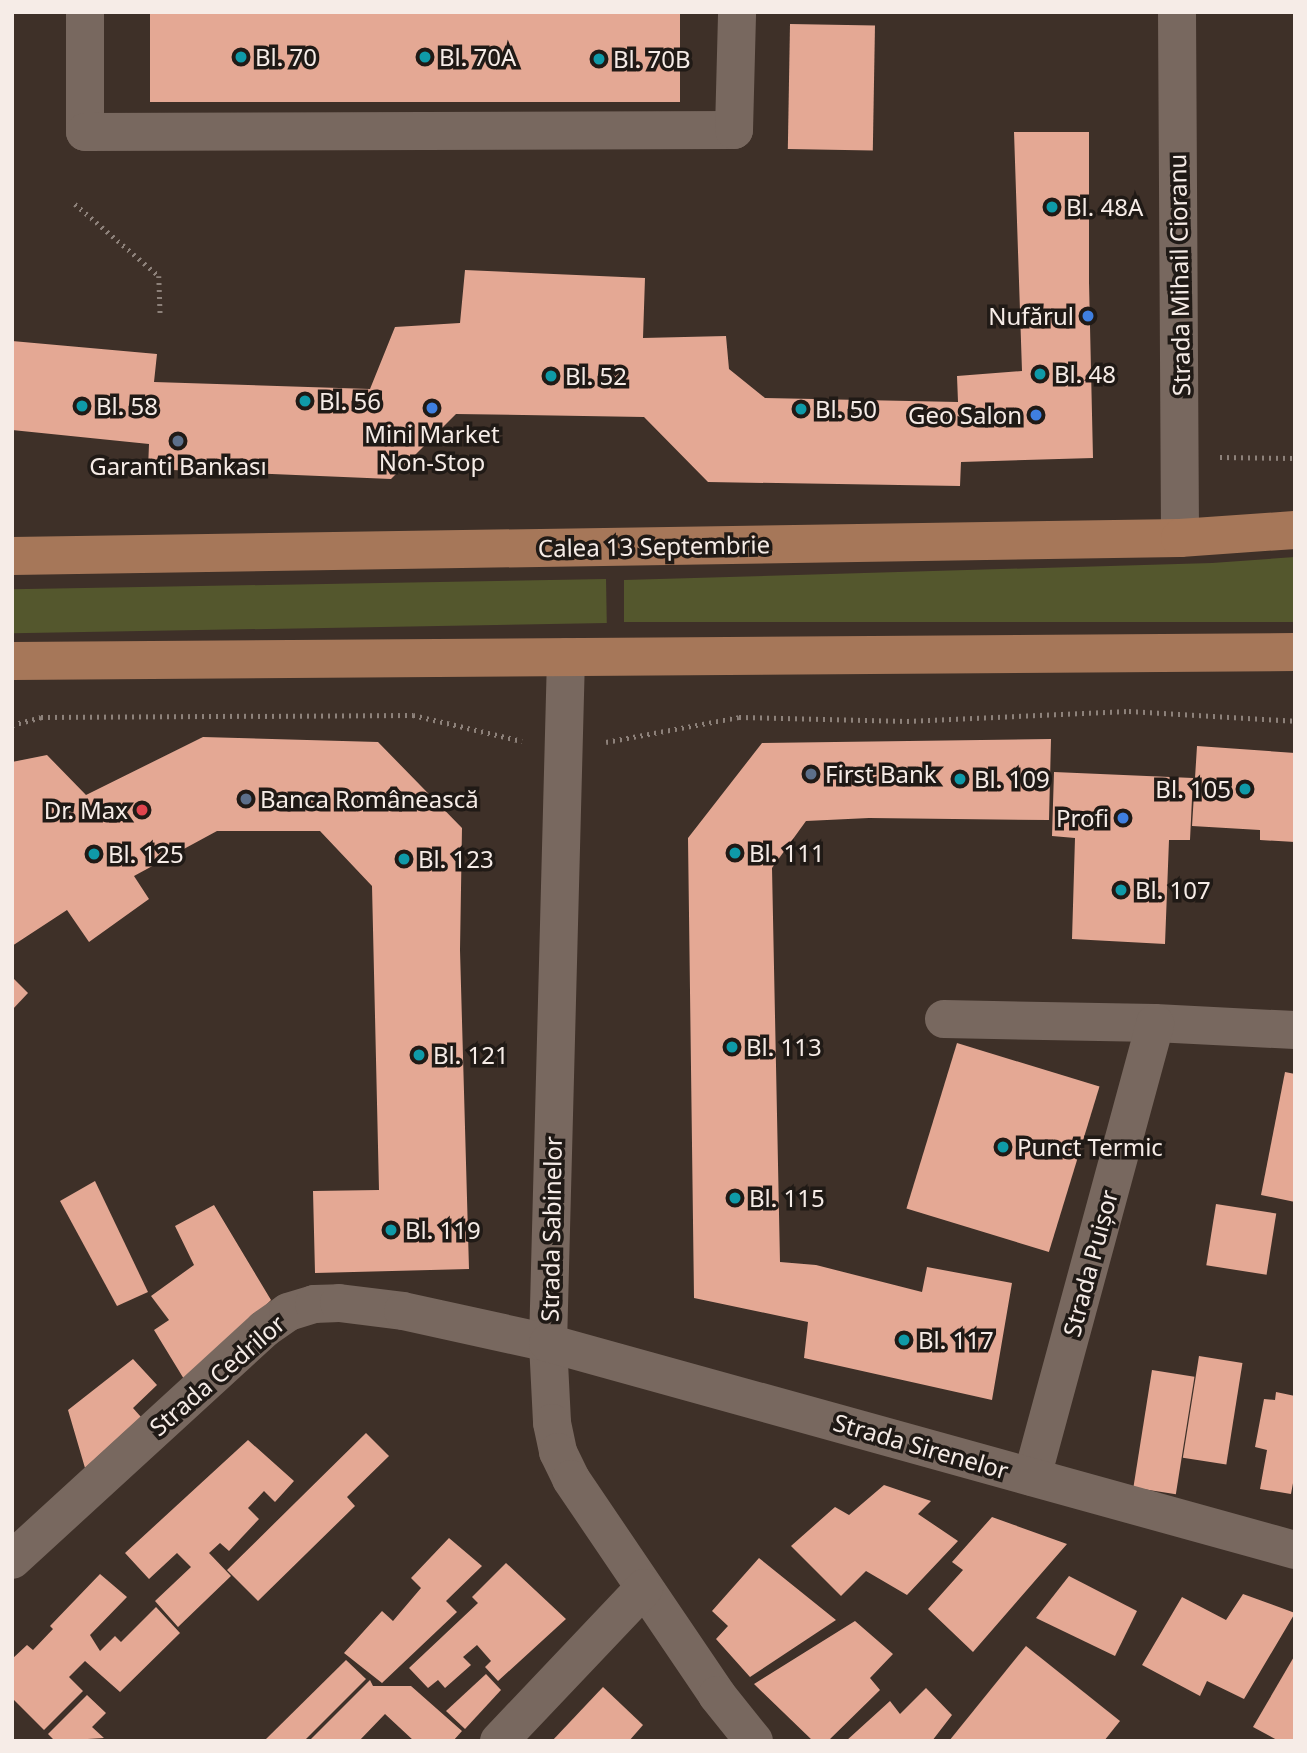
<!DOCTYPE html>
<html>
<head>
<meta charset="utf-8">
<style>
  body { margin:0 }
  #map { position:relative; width:1307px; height:1753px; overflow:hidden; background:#3e3028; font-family:"Noto Sans",sans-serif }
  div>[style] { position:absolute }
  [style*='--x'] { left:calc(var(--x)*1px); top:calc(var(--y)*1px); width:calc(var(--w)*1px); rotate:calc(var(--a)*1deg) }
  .green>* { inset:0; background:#54572d; transform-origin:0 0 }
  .building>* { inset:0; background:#e4a894; transform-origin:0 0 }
  .path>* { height:4.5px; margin-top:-2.25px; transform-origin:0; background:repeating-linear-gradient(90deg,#8d817a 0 2px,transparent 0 7px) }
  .minor>* { height:38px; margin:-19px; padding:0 19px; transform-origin:19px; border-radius:19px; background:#78685f }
  .major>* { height:38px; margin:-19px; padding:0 19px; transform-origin:19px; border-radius:19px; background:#a67759 }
  .dots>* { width:19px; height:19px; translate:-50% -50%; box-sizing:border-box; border:4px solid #201a16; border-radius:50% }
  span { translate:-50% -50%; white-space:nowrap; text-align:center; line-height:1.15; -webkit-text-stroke:7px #201a16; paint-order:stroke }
  .poi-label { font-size:24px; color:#f6ece7 }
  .left { translate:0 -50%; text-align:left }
  .right { translate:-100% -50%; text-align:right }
  .street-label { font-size:24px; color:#f6ece7 }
  .frame { position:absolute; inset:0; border:14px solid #f6ece7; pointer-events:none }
</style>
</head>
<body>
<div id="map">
  <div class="green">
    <div style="clip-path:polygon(1295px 557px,1295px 622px,624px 622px,624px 580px,1212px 563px)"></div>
    <div style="left:606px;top:579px;width:44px;height:594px;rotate:89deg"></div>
  </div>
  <div class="building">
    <div style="left:150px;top:12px;width:530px;height:90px"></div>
    <div style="left:790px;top:24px;width:85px;height:125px;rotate:1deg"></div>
    <div style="clip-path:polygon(1014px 132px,1089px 132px,1089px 282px,1093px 458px,961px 462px,960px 486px,708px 482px,644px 417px,456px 414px,391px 479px,148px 469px,149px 444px,12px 430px,12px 341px,157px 354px,154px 382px,370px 389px,395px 327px,460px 323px,465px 270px,645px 278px,643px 338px,726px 336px,729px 369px,765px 398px,958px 402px,957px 376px,1022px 371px)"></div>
    <div style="clip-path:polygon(203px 737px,378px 742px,462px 828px,460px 950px,469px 1269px,315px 1273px,313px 1191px,379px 1190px,372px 886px,320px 831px,217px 831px,134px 876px,149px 899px,89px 942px,67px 910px,12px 946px,12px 762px,47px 755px,86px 795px)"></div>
    <div style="clip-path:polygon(1051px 739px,1049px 820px,869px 818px,806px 821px,772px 868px,780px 1262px,816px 1265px,922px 1292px,927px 1267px,1012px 1283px,992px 1400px,804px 1358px,808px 1322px,694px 1298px,688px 838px,762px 743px)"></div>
    <div style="clip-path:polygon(1197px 746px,1295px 753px,1295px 842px,1260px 840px,1260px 830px,1192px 826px)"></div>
    <div style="clip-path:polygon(1054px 772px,1193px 778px,1190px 840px,1169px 840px,1165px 944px,1072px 939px,1075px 838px,1052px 836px)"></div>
    <div style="clip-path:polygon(12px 977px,28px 993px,12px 1010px)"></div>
    <div style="left:957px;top:1043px;width:149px;height:173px;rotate:17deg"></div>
    <div style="clip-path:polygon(1285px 1072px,1295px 1074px,1295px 1202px,1261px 1195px)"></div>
    <div style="clip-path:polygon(95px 1181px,148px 1292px,117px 1306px,60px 1201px)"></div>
    <div style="left:1216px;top:1204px;width:61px;height:62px;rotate:9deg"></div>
    <div style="clip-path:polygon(214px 1205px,271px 1300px,187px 1384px,154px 1330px,169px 1320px,151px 1296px,194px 1265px,175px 1226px)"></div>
    <div style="left:1199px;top:1356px;width:44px;height:103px;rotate:9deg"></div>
    <div style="clip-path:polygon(133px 1359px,157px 1385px,133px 1408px,141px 1417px,85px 1468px,68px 1410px)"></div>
    <div style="left:1152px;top:1370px;width:43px;height:119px;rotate:9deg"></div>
    <div style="clip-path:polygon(1276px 1392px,1295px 1396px,1295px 1472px,1291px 1494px,1260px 1489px,1267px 1450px,1255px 1447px,1264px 1399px,1275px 1400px)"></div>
    <div style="clip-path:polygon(366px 1433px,389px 1456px,347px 1497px,355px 1506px,258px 1601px,227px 1570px)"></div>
    <div style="clip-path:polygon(248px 1440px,294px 1481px,275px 1502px,264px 1491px,248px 1508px,259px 1519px,229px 1551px,220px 1543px,209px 1553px,231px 1576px,178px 1627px,155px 1601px,191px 1567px,177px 1553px,149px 1579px,125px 1553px)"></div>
    <div style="clip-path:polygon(884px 1485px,931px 1501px,918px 1514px,958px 1541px,907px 1595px,866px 1571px,841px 1596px,791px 1546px,835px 1507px,849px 1515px)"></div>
    <div style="clip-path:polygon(992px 1517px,1067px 1544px,973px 1652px,928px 1609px,963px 1570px,952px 1562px)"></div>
    <div style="clip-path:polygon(449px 1538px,482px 1566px,446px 1601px,457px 1612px,382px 1683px,344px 1653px,382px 1611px,393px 1621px,421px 1588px,411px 1578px)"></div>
    <div style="clip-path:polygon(759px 1558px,836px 1620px,750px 1677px,716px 1639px,728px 1626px,712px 1611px)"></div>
    <div style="clip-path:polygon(506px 1563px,566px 1619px,498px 1681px,485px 1667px,491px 1661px,477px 1645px,463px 1657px,471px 1665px,445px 1688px,438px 1680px,428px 1688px,409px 1668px,478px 1603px,472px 1597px)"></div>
    <div style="clip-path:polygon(100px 1574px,127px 1597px,90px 1635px,100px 1651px,115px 1636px,121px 1642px,156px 1607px,180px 1633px,120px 1692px,85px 1661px,69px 1677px,83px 1691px,44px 1730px,12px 1698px,12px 1659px,27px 1645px,33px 1650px,53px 1629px,50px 1626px)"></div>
    <div style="clip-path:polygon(1069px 1576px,1137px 1611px,1115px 1656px,1036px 1618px)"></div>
    <div style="clip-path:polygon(1243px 1594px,1295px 1613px,1244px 1699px,1207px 1681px,1200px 1696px,1142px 1665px,1182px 1597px,1226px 1620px)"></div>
    <div style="clip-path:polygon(855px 1621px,893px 1654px,870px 1678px,880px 1690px,828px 1741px,813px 1741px,754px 1684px)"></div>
    <div style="clip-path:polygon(1026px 1646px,1120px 1721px,1104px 1741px,949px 1741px)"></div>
    <div style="clip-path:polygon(1295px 1655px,1295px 1741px,1279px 1741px,1253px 1727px)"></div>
    <div style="clip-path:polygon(346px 1660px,366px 1679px,304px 1741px,264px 1741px)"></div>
    <div style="clip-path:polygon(486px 1674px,501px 1690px,465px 1729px,446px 1711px)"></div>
    <div style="clip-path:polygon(370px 1680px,373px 1686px,411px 1686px,462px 1731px,453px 1741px,414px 1741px,385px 1714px,359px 1741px,309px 1741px)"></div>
    <div style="clip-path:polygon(603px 1687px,643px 1725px,629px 1741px,552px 1741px)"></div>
    <div style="clip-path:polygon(926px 1688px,952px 1715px,932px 1741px,846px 1741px,890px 1701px,900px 1714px)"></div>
    <div style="clip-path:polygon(87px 1695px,106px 1713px,92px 1727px,104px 1738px,55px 1741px,48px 1734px)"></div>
  </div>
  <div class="path">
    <div style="--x:75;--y:204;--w:111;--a:40.6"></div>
    <div style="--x:159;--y:276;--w:38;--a:88"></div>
    <div style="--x:1220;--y:457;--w:75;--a:0.8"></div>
    <div style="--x:12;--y:725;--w:30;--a:-15"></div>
    <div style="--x:41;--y:717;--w:372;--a:-0.3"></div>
    <div style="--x:413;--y:715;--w:112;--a:13.4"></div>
    <div style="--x:606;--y:742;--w:135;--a:-10.6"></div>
    <div style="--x:739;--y:717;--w:168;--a:1.4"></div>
    <div style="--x:907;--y:721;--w:222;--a:-2.6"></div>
    <div style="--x:1129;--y:711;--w:166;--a:3.4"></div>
  </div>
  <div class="minor">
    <div style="--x:85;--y:12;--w:120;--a:90"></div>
    <div style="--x:85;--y:132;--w:649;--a:-0.18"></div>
    <div style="--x:734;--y:130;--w:118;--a:-88.5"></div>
    <div style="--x:1177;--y:12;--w:526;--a:89.67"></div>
    <div style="--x:566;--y:657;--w:686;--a:91.5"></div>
    <div style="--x:548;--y:1343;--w:80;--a:87.1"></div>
    <div style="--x:552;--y:1423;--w:30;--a:78"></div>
    <div style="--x:558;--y:1452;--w:30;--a:64"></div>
    <div style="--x:571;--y:1479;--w:261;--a:55.9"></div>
    <div style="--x:717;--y:1695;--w:59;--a:51.2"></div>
    <div style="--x:944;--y:1019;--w:211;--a:1.1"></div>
    <div style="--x:1155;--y:1023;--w:140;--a:2.9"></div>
    <div style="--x:1032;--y:1477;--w:470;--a:-74.8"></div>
    <div style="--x:12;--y:1560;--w:342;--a:-42.5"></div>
    <div style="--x:264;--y:1329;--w:29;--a:-35"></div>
    <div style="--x:288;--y:1312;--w:27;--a:-17"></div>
    <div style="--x:314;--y:1304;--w:25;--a:-2"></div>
    <div style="--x:339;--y:1303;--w:64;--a:7.1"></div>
    <div style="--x:403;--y:1311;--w:148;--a:12.4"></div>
    <div style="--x:548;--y:1343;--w:775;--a:15.49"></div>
    <div style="--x:499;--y:1741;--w:211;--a:-46.5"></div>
  </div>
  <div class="major">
    <div style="--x:12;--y:556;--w:1168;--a:-0.88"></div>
    <div style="--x:1180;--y:538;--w:115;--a:-4"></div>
    <div style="--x:12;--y:661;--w:1283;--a:-0.4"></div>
  </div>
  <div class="dots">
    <div style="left:241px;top:57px;background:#0f9aa8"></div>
    <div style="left:425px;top:57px;background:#0f9aa8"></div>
    <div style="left:599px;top:59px;background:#0f9aa8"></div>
    <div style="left:1052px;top:207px;background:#0f9aa8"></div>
    <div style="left:1088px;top:316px;background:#3f7fe0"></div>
    <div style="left:1040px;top:374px;background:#0f9aa8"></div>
    <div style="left:551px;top:376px;background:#0f9aa8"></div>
    <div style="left:305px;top:401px;background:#0f9aa8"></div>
    <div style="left:82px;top:406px;background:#0f9aa8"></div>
    <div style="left:432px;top:408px;background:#3f7fe0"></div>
    <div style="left:801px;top:409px;background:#0f9aa8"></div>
    <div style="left:1036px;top:415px;background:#3f7fe0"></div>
    <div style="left:178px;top:441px;background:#5c6f8a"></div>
    <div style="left:811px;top:774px;background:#5c6f8a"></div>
    <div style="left:960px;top:779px;background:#0f9aa8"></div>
    <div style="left:1245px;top:789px;background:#0f9aa8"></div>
    <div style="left:246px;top:799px;background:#5c6f8a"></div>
    <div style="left:142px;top:810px;background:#e0444e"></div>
    <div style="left:1123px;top:818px;background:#3f7fe0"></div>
    <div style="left:735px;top:853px;background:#0f9aa8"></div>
    <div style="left:94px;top:854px;background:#0f9aa8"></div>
    <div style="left:404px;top:859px;background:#0f9aa8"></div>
    <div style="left:1121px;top:890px;background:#0f9aa8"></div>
    <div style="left:732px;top:1047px;background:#0f9aa8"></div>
    <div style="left:419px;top:1055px;background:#0f9aa8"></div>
    <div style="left:1003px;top:1147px;background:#0f9aa8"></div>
    <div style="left:735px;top:1198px;background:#0f9aa8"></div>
    <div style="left:391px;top:1230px;background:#0f9aa8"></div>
    <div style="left:904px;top:1340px;background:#0f9aa8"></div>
  </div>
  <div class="poi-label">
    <span class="left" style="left:255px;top:57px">Bl. 70</span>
    <span class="left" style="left:439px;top:57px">Bl. 70A</span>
    <span class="left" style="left:613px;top:59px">Bl. 70B</span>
    <span class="left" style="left:1066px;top:207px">Bl. 48A</span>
    <span class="right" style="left:1074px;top:316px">Nufărul</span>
    <span class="left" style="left:1054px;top:374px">Bl. 48</span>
    <span class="left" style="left:565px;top:376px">Bl. 52</span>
    <span class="left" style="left:319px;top:401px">Bl. 56</span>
    <span class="left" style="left:96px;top:406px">Bl. 58</span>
    <span class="left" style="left:815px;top:409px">Bl. 50</span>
    <span class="right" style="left:1022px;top:415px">Geo Salon</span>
    <span style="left:432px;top:448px">Mini Market<br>Non-Stop</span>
    <span style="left:178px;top:466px">Garanti Bankası</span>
    <span class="left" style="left:825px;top:774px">First Bank</span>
    <span class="left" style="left:974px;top:779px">Bl. 109</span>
    <span class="right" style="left:1231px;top:789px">Bl. 105</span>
    <span class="left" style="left:260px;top:799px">Banca Românească</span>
    <span class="right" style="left:128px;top:810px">Dr. Max</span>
    <span class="right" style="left:1109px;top:818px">Profi</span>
    <span class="left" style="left:749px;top:853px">Bl. 111</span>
    <span class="left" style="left:108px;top:854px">Bl. 125</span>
    <span class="left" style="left:418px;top:859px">Bl. 123</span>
    <span class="left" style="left:1135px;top:890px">Bl. 107</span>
    <span class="left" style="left:746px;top:1047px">Bl. 113</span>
    <span class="left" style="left:433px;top:1055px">Bl. 121</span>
    <span class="left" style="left:1017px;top:1147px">Punct Termic</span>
    <span class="left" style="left:749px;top:1198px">Bl. 115</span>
    <span class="left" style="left:405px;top:1230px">Bl. 119</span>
    <span class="left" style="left:918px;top:1340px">Bl. 117</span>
  </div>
  <div class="street-label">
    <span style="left:1179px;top:275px;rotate:-91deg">Strada Mihail Cioranu</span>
    <span style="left:654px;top:546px;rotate:-1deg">Calea 13 Septembrie</span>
    <span style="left:551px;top:1229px;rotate:-89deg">Strada Sabinelor</span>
    <span style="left:1090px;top:1263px;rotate:-75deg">Strada Puișor</span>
    <span style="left:217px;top:1375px;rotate:-41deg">Strada Cedrilor</span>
    <span style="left:921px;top:1446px;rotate:16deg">Strada Sirenelor</span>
  </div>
  <div class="frame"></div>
</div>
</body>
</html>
